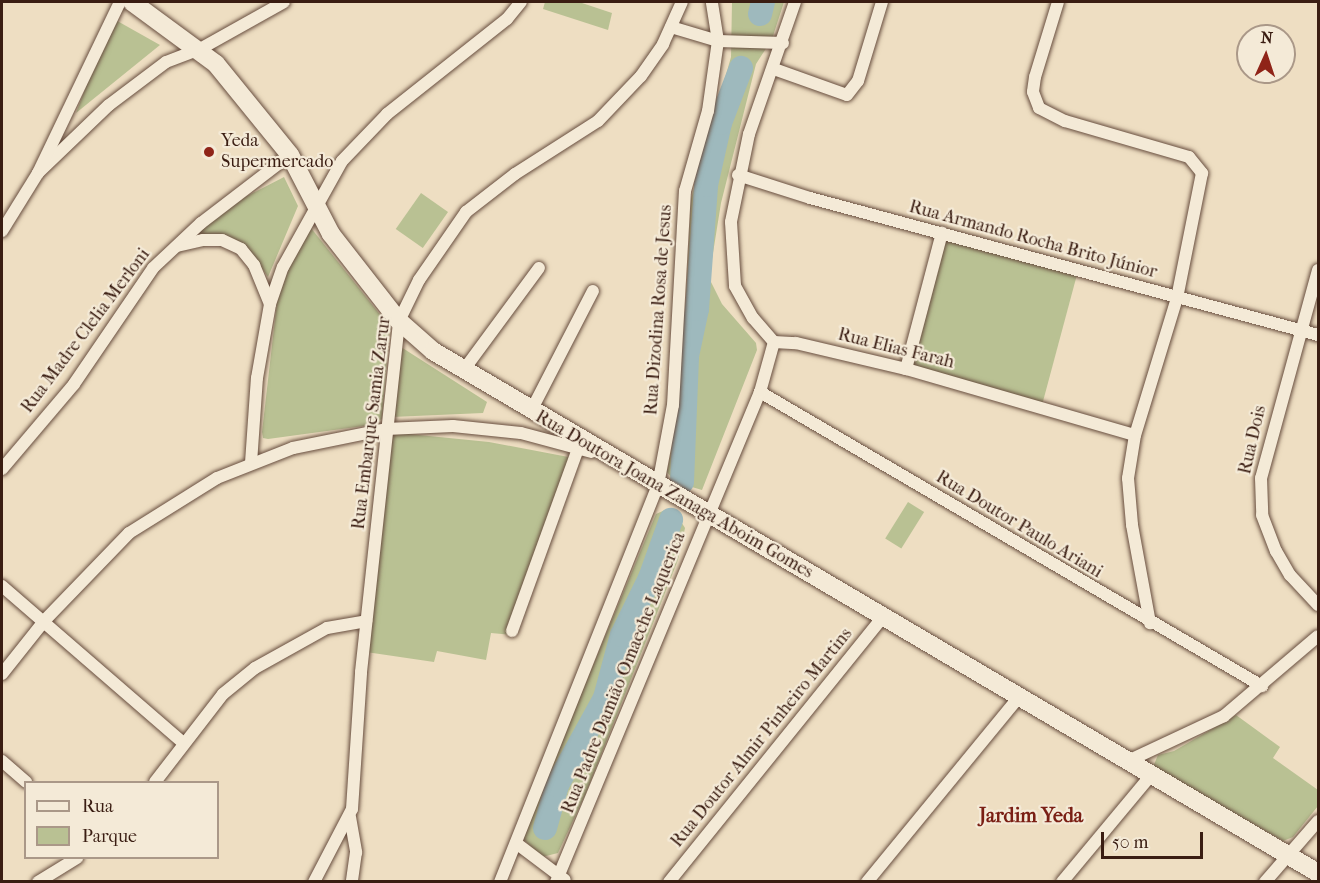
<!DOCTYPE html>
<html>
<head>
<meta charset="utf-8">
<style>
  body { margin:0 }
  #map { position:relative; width:1320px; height:883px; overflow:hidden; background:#eedec2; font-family:"IM FELL French Canon",serif }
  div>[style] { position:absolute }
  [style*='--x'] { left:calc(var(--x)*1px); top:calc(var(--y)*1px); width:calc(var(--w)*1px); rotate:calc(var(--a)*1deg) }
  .green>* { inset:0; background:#b9c193; transform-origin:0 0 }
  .river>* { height:24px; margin:-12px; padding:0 12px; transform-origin:12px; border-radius:12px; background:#9eb9bd }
  .roads { filter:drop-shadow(0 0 2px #674d3e) drop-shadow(0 0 2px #674d3e) }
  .street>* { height:12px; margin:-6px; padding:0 6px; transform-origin:6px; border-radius:6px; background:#f4ead7 }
  .secondary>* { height:18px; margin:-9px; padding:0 9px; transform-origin:9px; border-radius:9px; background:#f4ead7 }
  .dots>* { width:16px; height:16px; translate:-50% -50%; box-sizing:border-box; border:3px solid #f4ead7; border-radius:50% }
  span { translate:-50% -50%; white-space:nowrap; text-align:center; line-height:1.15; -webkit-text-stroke:4.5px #f4ead7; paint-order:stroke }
  .poi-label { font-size:18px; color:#3a1d12 }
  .left { translate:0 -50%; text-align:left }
  .street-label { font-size:18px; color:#3a1d12 }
  .neighbourhood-label { font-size:20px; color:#7a1f14; font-weight:700 }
  .frame { position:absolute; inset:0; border:3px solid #3a1d12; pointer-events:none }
  .legend { position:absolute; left:24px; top:781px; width:195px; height:78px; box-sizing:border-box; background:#f4ead7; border:2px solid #aa9888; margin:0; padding:8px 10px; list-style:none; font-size:18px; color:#3a1d12 }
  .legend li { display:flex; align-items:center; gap:12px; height:30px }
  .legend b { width:30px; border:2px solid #aa9888 }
  .north { position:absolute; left:1236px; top:24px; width:60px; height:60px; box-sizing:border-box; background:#f4ead7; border:2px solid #aa9888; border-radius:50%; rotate:3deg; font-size:16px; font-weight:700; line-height:24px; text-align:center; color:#3a1d12 }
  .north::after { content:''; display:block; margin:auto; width:21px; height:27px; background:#8f2418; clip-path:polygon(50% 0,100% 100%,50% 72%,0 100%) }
  .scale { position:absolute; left:1101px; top:832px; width:102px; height:27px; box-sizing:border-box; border:3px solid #3a1d12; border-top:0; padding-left:8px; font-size:18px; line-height:21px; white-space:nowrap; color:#3a1d12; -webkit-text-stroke:4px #f4ead7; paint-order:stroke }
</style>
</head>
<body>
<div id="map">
  <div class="green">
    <div style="clip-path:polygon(545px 2px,579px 2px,612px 13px,608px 30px,543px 9px)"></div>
    <div style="clip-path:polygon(732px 2px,784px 2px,772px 39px,756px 64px,721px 203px,709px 278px,722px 304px,756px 343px,757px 350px,702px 490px,675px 482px,667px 472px,681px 400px,691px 199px,731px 57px)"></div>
    <div style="clip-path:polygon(112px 18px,160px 45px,76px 113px)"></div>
    <div style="clip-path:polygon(284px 177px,298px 206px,268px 277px,250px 251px,238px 242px,194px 234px,245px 197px)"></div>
    <div style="left:421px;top:193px;width:33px;height:44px;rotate:35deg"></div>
    <div style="clip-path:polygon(311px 228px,386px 322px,389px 333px,382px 419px,371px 425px,268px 439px,263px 438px,262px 432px,277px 302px,294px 254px)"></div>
    <div style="left:946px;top:238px;width:136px;height:136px;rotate:15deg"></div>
    <div style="clip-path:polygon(401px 347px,487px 402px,483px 413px,392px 417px)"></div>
    <div style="clip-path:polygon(389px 432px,489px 442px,579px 459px,514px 635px,491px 633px,486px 660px,437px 651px,434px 662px,366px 652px)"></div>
    <div style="left:908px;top:502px;width:19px;height:43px;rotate:32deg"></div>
    <div style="clip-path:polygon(665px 510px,678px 517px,685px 528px,678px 560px,586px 793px,558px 853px,542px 857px,524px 840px,524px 831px,656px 514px)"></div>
    <div style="clip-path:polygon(1236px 715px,1280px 747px,1273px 758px,1318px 790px,1318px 806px,1293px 837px,1283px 841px,1153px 767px,1158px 755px,1174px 751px)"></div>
  </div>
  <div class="river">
    <div style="--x:760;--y:14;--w:12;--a:-76"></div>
    <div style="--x:682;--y:482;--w:126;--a:-87.7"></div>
    <div style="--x:687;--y:356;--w:48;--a:-78"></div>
    <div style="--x:697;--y:309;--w:124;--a:-85.8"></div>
    <div style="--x:706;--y:185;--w:64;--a:-77.3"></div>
    <div style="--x:720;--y:123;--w:59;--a:-69.1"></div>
    <div style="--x:545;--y:828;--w:45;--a:-74.4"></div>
    <div style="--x:557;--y:785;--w:99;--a:-61.1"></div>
    <div style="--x:605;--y:698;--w:65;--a:-74.9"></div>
    <div style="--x:622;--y:635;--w:64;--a:-63.8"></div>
    <div style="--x:650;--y:578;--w:62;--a:-70.1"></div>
  </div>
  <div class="roads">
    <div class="street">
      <div style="--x:795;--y:2;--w:140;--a:109.2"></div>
      <div style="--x:749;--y:134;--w:90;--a:101.6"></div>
      <div style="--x:731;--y:222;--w:64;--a:86.4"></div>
      <div style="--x:735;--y:286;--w:37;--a:61"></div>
      <div style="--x:753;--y:318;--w:32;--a:49"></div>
      <div style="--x:774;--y:342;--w:22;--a:3"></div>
      <div style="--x:796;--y:343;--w:113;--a:13.3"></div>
      <div style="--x:906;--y:369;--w:238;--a:16.1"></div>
      <div style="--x:1058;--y:2;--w:78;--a:107"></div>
      <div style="--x:1035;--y:77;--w:15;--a:98"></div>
      <div style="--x:1033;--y:92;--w:17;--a:69"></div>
      <div style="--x:1039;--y:108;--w:29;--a:27"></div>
      <div style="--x:1065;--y:121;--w:129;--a:16.2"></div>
      <div style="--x:1189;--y:157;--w:21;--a:51"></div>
      <div style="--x:1202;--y:173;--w:127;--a:101.3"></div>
      <div style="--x:1177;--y:298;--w:143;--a:107"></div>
      <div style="--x:1135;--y:435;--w:44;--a:99.2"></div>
      <div style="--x:1128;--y:478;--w:47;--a:85.1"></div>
      <div style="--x:1132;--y:525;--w:100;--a:79.6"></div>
      <div style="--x:671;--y:27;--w:49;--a:16.6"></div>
      <div style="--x:718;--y:41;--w:65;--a:1.8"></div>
      <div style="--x:774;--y:69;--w:77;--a:19.6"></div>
      <div style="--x:847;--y:95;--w:18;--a:-52"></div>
      <div style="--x:858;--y:81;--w:83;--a:-73.1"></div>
      <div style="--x:38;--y:173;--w:98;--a:-43.8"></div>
      <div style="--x:109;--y:105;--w:71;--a:-37"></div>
      <div style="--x:166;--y:62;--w:36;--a:-21"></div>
      <div style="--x:200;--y:49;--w:96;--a:-29.2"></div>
      <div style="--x:738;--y:175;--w:76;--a:17.7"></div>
      <div style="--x:810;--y:198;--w:526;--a:15.09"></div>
      <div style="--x:2;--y:231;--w:68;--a:-58.2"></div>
      <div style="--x:38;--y:173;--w:190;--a:-64.4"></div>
      <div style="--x:177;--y:246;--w:27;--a:-13"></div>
      <div style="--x:203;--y:240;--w:19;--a:0"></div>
      <div style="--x:222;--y:240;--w:21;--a:25"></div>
      <div style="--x:241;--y:249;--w:21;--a:51"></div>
      <div style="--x:254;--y:265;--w:42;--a:67.7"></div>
      <div style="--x:1318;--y:270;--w:216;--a:105.3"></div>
      <div style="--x:1261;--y:478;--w:37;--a:88"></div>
      <div style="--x:1262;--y:515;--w:39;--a:69"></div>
      <div style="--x:1276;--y:551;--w:28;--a:60"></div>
      <div style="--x:1290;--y:575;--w:41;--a:47"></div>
      <div style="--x:906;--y:369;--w:141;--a:-75.2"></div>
      <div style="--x:463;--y:371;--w:128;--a:-53.6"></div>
      <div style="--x:760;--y:392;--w:582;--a:30.36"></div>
      <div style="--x:531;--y:411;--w:135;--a:-62.7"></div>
      <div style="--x:251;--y:463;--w:85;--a:-86"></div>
      <div style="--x:257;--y:378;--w:75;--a:-80"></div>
      <div style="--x:270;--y:304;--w:39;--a:-71"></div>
      <div style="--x:283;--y:267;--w:121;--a:-60.9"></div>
      <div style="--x:342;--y:161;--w:65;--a:-46.2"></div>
      <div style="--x:387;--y:114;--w:153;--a:-38.4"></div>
      <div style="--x:507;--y:19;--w:22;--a:-51"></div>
      <div style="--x:2;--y:469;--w:111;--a:-49.7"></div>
      <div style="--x:74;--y:384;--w:140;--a:-55.7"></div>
      <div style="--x:153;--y:268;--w:66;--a:-43.2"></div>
      <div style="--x:201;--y:223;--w:112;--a:-37.4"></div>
      <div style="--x:2;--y:586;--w:238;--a:40.9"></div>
      <div style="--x:512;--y:631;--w:203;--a:-70.1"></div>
      <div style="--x:2;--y:674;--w:69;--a:-51.5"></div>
      <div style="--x:45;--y:620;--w:121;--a:-46"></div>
      <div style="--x:129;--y:533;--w:104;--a:-32"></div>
      <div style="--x:217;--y:478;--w:82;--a:-21.5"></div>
      <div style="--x:293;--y:448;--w:95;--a:-11.5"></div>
      <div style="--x:386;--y:429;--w:67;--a:-2.6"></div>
      <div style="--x:453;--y:426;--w:68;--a:5.9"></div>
      <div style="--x:521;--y:433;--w:73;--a:15"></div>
      <div style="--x:2;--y:761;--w:32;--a:41"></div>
      <div style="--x:1128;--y:761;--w:106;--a:-25.1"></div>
      <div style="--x:1224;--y:716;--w:123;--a:-40.4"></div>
      <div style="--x:155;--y:782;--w:111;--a:-52.3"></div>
      <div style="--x:223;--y:694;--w:41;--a:-39.1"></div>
      <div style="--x:255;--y:668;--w:82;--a:-29.1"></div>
      <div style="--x:327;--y:628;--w:40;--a:-10"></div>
      <div style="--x:350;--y:817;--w:36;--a:80"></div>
      <div style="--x:356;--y:852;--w:30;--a:98"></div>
      <div style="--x:516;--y:843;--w:61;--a:37.1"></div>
      <div style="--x:38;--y:882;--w:46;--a:-31.6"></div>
      <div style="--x:314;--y:882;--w:82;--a:-62.5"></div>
      <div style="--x:352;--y:809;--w:137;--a:-86.2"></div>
      <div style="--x:361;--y:672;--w:353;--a:-83.8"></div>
      <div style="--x:399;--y:321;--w:46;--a:-64"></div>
      <div style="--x:419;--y:280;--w:83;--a:-55.3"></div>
      <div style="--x:466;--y:212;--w:62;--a:-37.8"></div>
      <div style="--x:515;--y:174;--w:98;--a:-32.6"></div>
      <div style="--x:598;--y:121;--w:62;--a:-46.3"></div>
      <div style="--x:641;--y:76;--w:39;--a:-55"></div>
      <div style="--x:663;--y:44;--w:46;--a:-65.7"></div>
      <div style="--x:500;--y:882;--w:427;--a:-68.3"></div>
      <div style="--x:658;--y:485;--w:81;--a:-79.4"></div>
      <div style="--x:673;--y:405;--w:214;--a:-86.8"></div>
      <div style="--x:685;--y:191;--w:83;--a:-74"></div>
      <div style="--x:708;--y:111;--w:71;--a:-81.9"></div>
      <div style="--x:718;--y:41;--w:39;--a:-99"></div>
      <div style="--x:556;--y:882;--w:531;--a:-67.4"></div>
      <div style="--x:760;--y:392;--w:52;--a:-74.4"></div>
      <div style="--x:669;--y:882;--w:341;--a:-51.1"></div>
      <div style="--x:867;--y:882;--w:239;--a:-50.6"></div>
      <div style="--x:1062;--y:882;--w:139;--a:-50.2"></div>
      <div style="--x:1265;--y:882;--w:81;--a:-49"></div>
    </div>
    <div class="secondary">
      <div style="--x:132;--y:2;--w:104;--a:36.4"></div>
      <div style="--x:216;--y:64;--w:117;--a:50.9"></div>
      <div style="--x:290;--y:155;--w:89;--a:62.6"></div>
      <div style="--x:331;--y:234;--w:110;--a:52"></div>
      <div style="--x:399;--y:321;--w:45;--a:41.4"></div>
      <div style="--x:433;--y:351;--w:1027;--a:30.53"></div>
    </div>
  </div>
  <div class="dots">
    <div style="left:209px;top:152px;background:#8f2418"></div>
  </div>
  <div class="poi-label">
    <span class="left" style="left:221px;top:152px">Yeda<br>Supermercado</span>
  </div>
  <div class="street-label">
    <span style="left:1033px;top:240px;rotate:15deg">Rua Armando Rocha Brito Júnior</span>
    <span style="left:659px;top:310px;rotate:-86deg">Rua Dizodina Rosa de Jesus</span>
    <span style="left:86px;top:331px;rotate:-53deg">Rua Madre Clelia Merloni</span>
    <span style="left:896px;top:349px;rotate:14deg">Rua Elias Farah</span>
    <span style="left:372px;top:423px;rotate:-83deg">Rua Embarque Samia Zarur</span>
    <span style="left:1253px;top:440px;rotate:-77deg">Rua Dois</span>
    <span style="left:674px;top:495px;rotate:30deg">Rua Doutora Joana Zanaga Aboim Gomes</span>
    <span style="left:1019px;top:525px;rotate:31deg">Rua Doutor Paulo Ariani</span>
    <span style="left:624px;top:673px;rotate:-68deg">Rua Padre Damião Omaeche Laquerica</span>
    <span style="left:762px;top:738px;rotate:-51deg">Rua Doutor Almir Pinheiro Martins</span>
  </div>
  <div class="neighbourhood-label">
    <span style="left:1031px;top:815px">Jardim Yeda</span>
  </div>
  <div class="frame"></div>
  <ul class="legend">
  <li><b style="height:8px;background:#f4ead7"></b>Rua</li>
  <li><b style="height:16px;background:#b9c193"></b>Parque</li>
  </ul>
  <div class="north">N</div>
  <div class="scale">50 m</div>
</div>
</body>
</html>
